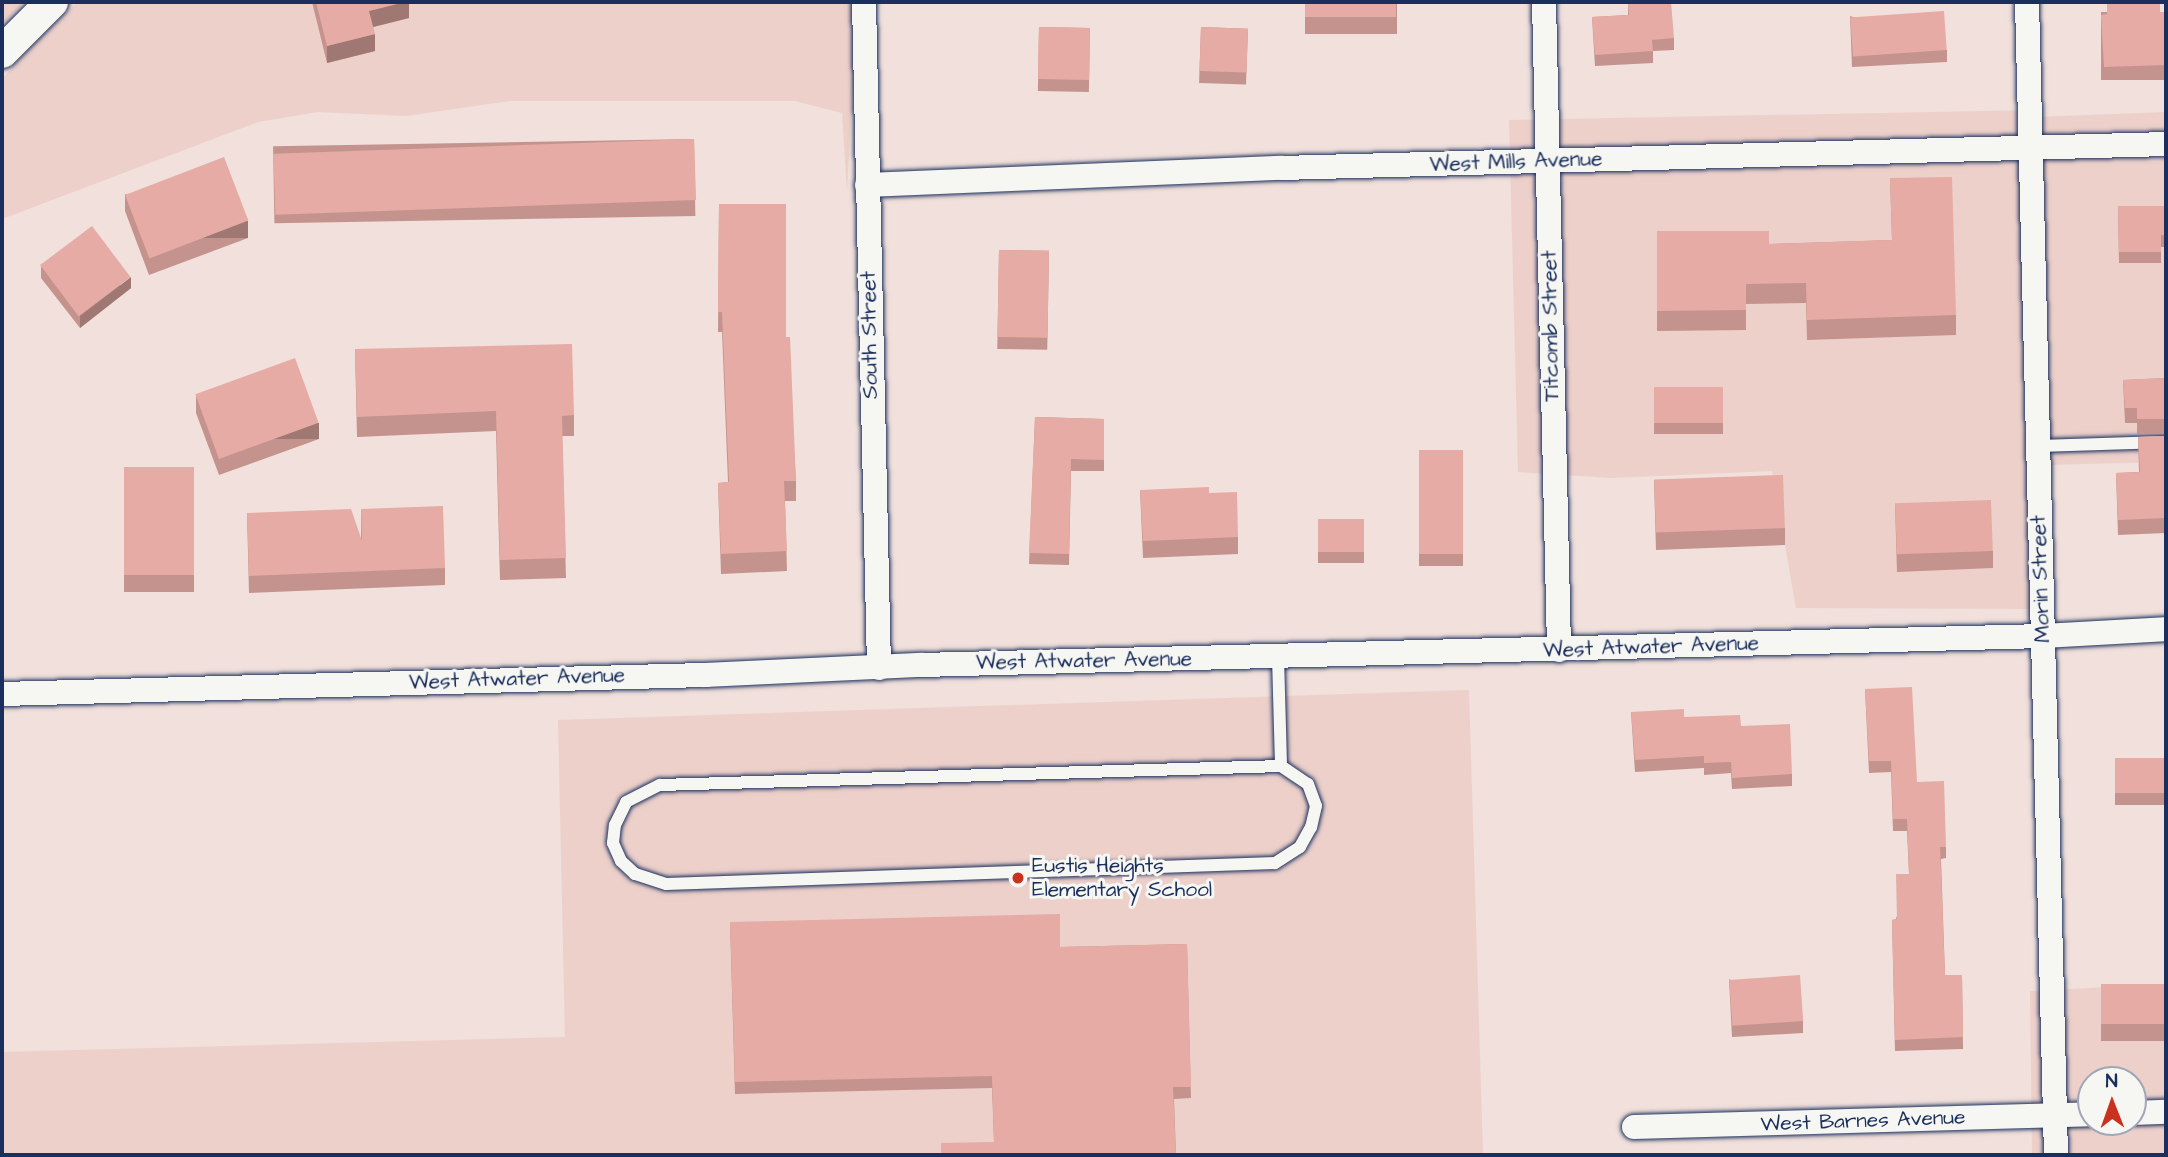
<!DOCTYPE html>
<html>
<head>
<meta charset="utf-8">
<style>
  body { margin:0 }
  #map { position:relative; width:2168px; height:1157px; overflow:hidden; background:#f1e0db; font-family:"Architects Daughter",sans-serif }
  div>[style] { position:absolute }
  [style*='--x'] { left:calc(var(--x)*1px); top:calc(var(--y)*1px); width:calc(var(--w)*1px); rotate:calc(var(--a)*1deg) }
  .built>* { inset:0; background:#edd0ca }
  .roads { filter:drop-shadow(0 0 2px #1b2f5e) drop-shadow(0 0 2px #1b2f5e) }
  .service>* { height:12px; margin:-6px; padding:0 6px; transform-origin:6px; border-radius:6px; background:#f6f6f2 }
  .minor>* { height:24px; margin:-12px; padding:0 12px; transform-origin:12px; border-radius:12px; background:#f6f6f2 }
  .tertiary>* { height:32px; margin:-16px; padding:0 16px; transform-origin:16px; border-radius:16px; background:#f6f6f2 }
  .wall>* { inset:0; background:#c5938d; transform-origin:0 0 }
  .shaded-wall>* { inset:0; background:#a07873; transform-origin:0 0 }
  .building>* { inset:0; background:#e5aba4; transform-origin:0 0 }
  .dots>* { width:19px; height:19px; translate:-50% -50%; box-sizing:border-box; border:4px solid #f6f6f2; border-radius:50% }
  span { translate:-50% -50%; white-space:nowrap; text-align:center; line-height:1.15; -webkit-text-stroke:6px #f6f6f2; paint-order:stroke }
  .street-label { font-size:21px; color:#1b2f5e }
  .poi-label { font-size:21px; color:#1b2f5e }
  .left { translate:0 -50%; text-align:left }
  .frame { position:absolute; inset:0; border:4px solid #1b2f5e; pointer-events:none }
  .north { position:absolute; left:2077px; top:1066px; width:70px; height:70px; box-sizing:border-box; background:#f6f6f2; border:2px solid #9ea6b7; border-radius:50%; rotate:359deg; font-size:19px; font-weight:700; line-height:28px; text-align:center; color:#1b2f5e }
  .north::after { content:''; display:block; margin:auto; width:24px; height:32px; background:#c8321e; clip-path:polygon(50% 0,100% 100%,50% 72%,0 100%) }
</style>
</head>
<body>
<div id="map">
  <div class="built">
    <div style="clip-path:polygon(2px 2px,25px 2px,2px 25px)"></div>
    <div style="clip-path:polygon(78px 2px,857px 2px,847px 192px,842px 113px,795px 101px,509px 101px,406px 116px,318px 112px,258px 122px,2px 219px,2px 79px,31px 45px)"></div>
    <div style="clip-path:polygon(2037px 110px,2037px 117px,2166px 112px,2166px 462px,2045px 465px,2042px 609px,1796px 608px,1772px 471px,1611px 478px,1518px 472px,1509px 120px)"></div>
    <div style="clip-path:polygon(1469px 690px,1483px 1155px,2px 1155px,2px 1052px,565px 1037px,558px 720px)"></div>
    <div style="clip-path:polygon(evenodd,2166px 984px,2166px 1155px,2032px 1155px,2030px 991px,2166px 984px,2091px 1080px,2133px 1080px,2133px 1122px,2091px 1122px,2091px 1080px)"></div>
  </div>
  <div class="roads">
    <div class="service">
      <div style="--x:2037;--y:446;--w:129;--a:-1.8"></div>
      <div style="--x:1278;--y:657;--w:109;--a:88.4"></div>
      <div style="--x:1281;--y:766;--w:32;--a:34"></div>
      <div style="--x:1308;--y:784;--w:23;--a:70"></div>
      <div style="--x:1316;--y:806;--w:22;--a:103"></div>
      <div style="--x:1311;--y:827;--w:23;--a:119"></div>
      <div style="--x:1300;--y:847;--w:30;--a:147"></div>
      <div style="--x:1275;--y:863;--w:609;--a:178.03"></div>
      <div style="--x:666;--y:884;--w:33;--a:-162"></div>
      <div style="--x:635;--y:874;--w:19;--a:-137"></div>
      <div style="--x:621;--y:861;--w:20;--a:-114"></div>
      <div style="--x:613;--y:843;--w:18;--a:-84"></div>
      <div style="--x:615;--y:825;--w:25;--a:-64"></div>
      <div style="--x:626;--y:802;--w:38;--a:-27"></div>
      <div style="--x:660;--y:785;--w:621;--a:-1.75"></div>
    </div>
    <div class="minor">
      <div style="--x:864;--y:2;--w:666;--a:88.71"></div>
      <div style="--x:1544;--y:2;--w:648;--a:88.67"></div>
      <div style="--x:2027;--y:2;--w:1153;--a:88.56"></div>
      <div style="--x:867;--y:185;--w:414;--a:-2.4"></div>
      <div style="--x:1281;--y:168;--w:885;--a:-1.55"></div>
      <div style="--x:2;--y:694;--w:704;--a:-1.55"></div>
      <div style="--x:706;--y:675;--w:215;--a:-2.7"></div>
      <div style="--x:921;--y:665;--w:1121;--a:-1.48"></div>
      <div style="--x:2042;--y:636;--w:124;--a:-3.2"></div>
      <div style="--x:2133;--y:1113;--w:33;--a:-2"></div>
      <div style="--x:1634;--y:1127;--w:457;--a:-1.6"></div>
    </div>
    <div class="tertiary">
      <div style="--x:2;--y:52;--w:71;--a:-45"></div>
    </div>
  </div>
  <div class="wall">
    <div style="clip-path:polygon(312px 2px,409px 2px,409px 18px,373px 27px,375px 51px,327px 63px)"></div>
    <div style="left:1305px;top:2px;width:92px;height:32px"></div>
    <div style="clip-path:polygon(1628px 4px,1674px 38px,1674px 50px,1653px 51px,1653px 63px,1595px 66px,1592px 17px,1628px 15px)"></div>
    <div style="left:2166px;top:12px;width:68px;height:65px;rotate:90deg"></div>
    <div style="clip-path:polygon(1850px 16px,1947px 50px,1947px 62px,1852px 67px)"></div>
    <div style="left:1039px;top:27px;width:51px;height:64px;rotate:1deg"></div>
    <div style="left:1201px;top:27px;width:47px;height:56px;rotate:2deg"></div>
    <div style="left:694px;top:139px;width:77px;height:421px;rotate:89deg"></div>
    <div style="clip-path:polygon(1890px 178px,1956px 315px,1956px 335px,1807px 340px,1806px 303px,1746px 304px,1746px 330px,1657px 331px,1657px 231px,1769px 244px,1892px 240px)"></div>
    <div style="clip-path:polygon(125px 194px,248px 238px,149px 275px,125px 211px)"></div>
    <div style="clip-path:polygon(719px 204px,786px 337px,796px 481px,796px 501px,785px 501px,787px 571px,721px 574px,718px 483px,728px 482px,722px 332px,718px 332px)"></div>
    <div style="clip-path:polygon(2118px 206px,2166px 206px,2166px 247px,2161px 247px,2161px 263px,2119px 263px)"></div>
    <div style="left:999px;top:250px;width:50px;height:99px;rotate:1deg"></div>
    <div style="clip-path:polygon(41px 266px,131px 288px,80px 328px,41px 278px)"></div>
    <div style="clip-path:polygon(355px 349px,574px 415px,574px 436px,562px 436px,566px 578px,500px 580px,496px 431px,357px 437px)"></div>
    <div style="clip-path:polygon(2166px 378px,2166px 434px,2137px 434px,2137px 423px,2125px 423px,2123px 380px)"></div>
    <div style="left:1654px;top:387px;width:69px;height:47px"></div>
    <div style="clip-path:polygon(196px 396px,319px 439px,219px 475px,196px 413px)"></div>
    <div style="clip-path:polygon(1035px 417px,1104px 419px,1104px 471px,1071px 471px,1069px 565px,1029px 564px)"></div>
    <div style="clip-path:polygon(2166px 436px,2166px 533px,2118px 535px,2116px 473px,2139px 472px,2138px 437px)"></div>
    <div style="left:1419px;top:450px;width:44px;height:116px"></div>
    <div style="left:124px;top:467px;width:70px;height:125px"></div>
    <div style="clip-path:polygon(1654px 480px,1785px 528px,1785px 545px,1656px 550px)"></div>
    <div style="clip-path:polygon(1140px 490px,1209px 493px,1238px 537px,1238px 554px,1143px 558px)"></div>
    <div style="clip-path:polygon(1895px 504px,1993px 551px,1993px 568px,1897px 572px)"></div>
    <div style="clip-path:polygon(361px 509px,445px 568px,445px 585px,249px 593px,247px 513px,361px 539px)"></div>
    <div style="left:1318px;top:519px;width:46px;height:44px"></div>
    <div style="clip-path:polygon(1865px 689px,1917px 782px,1946px 847px,1946px 858px,1941px 859px,1945px 975px,1962px 975px,1963px 1049px,1895px 1051px,1892px 920px,1896px 919px,1909px 874px,1907px 831px,1893px 831px,1891px 772px,1869px 773px)"></div>
    <div style="clip-path:polygon(1631px 712px,1684px 717px,1741px 726px,1792px 774px,1792px 786px,1732px 789px,1731px 773px,1704px 775px,1704px 768px,1635px 772px)"></div>
    <div style="left:2115px;top:758px;width:51px;height:47px"></div>
    <div style="clip-path:polygon(730px 922px,1060px 947px,1187px 944px,1191px 1098px,1174px 1099px,1176px 1155px,994px 1142px,992px 1088px,735px 1094px)"></div>
    <div style="clip-path:polygon(1729px 979px,1803px 1021px,1803px 1033px,1732px 1037px)"></div>
    <div style="left:2166px;top:984px;width:57px;height:65px;rotate:90deg"></div>
  </div>
  <div class="shaded-wall">
    <div style="clip-path:polygon(405px 2px,409px 2px,409px 18px,369px 28px,369px 11px)"></div>
    <div style="clip-path:polygon(375px 34px,375px 51px,327px 63px,327px 46px)"></div>
    <div style="left:248px;top:221px;width:17px;height:106px;rotate:90deg"></div>
    <div style="clip-path:polygon(131px 277px,131px 288px,80px 328px,80px 316px)"></div>
    <div style="left:319px;top:423px;width:16px;height:106px;rotate:90deg"></div>
  </div>
  <div class="building">
    <div style="clip-path:polygon(316px 2px,405px 2px,369px 11px,375px 34px,327px 46px)"></div>
    <div style="left:1305px;top:2px;width:91px;height:15px"></div>
    <div style="clip-path:polygon(1658px 2px,1671px 2px,1674px 38px,1652px 40px,1653px 51px,1595px 55px,1592px 17px,1629px 15px,1628px 4px)"></div>
    <div style="clip-path:polygon(2107px 2px,2160px 2px,2160px 12px,2166px 12px,2166px 65px,2104px 67px,2101px 15px,2107px 14px)"></div>
    <div style="left:1944px;top:11px;width:39px;height:94px;rotate:86deg"></div>
    <div style="left:1039px;top:27px;width:51px;height:52px;rotate:1deg"></div>
    <div style="left:1201px;top:27px;width:47px;height:44px;rotate:2deg"></div>
    <div style="left:694px;top:139px;width:61px;height:421px;rotate:88deg"></div>
    <div style="left:224px;top:157px;width:68px;height:106px;rotate:69deg"></div>
    <div style="clip-path:polygon(1952px 177px,1956px 315px,1807px 320px,1806px 283px,1746px 284px,1746px 310px,1657px 311px,1657px 231px,1769px 231px,1769px 244px,1892px 240px,1890px 178px)"></div>
    <div style="clip-path:polygon(719px 204px,786px 204px,786px 337px,790px 337px,796px 481px,784px 481px,787px 551px,721px 554px,718px 483px,729px 482px,722px 312px,718px 312px)"></div>
    <div style="clip-path:polygon(2118px 206px,2166px 206px,2166px 235px,2161px 235px,2161px 252px,2119px 252px)"></div>
    <div style="left:92px;top:226px;width:64px;height:65px;rotate:53deg"></div>
    <div style="left:999px;top:250px;width:50px;height:87px;rotate:1deg"></div>
    <div style="clip-path:polygon(572px 344px,574px 415px,562px 416px,566px 558px,500px 560px,496px 411px,357px 417px,355px 349px)"></div>
    <div style="left:295px;top:358px;width:69px;height:106px;rotate:70deg"></div>
    <div style="clip-path:polygon(2166px 378px,2166px 419px,2137px 419px,2137px 408px,2125px 408px,2123px 380px)"></div>
    <div style="left:1654px;top:387px;width:69px;height:36px"></div>
    <div style="clip-path:polygon(1035px 417px,1104px 419px,1104px 460px,1071px 459px,1069px 554px,1029px 553px)"></div>
    <div style="clip-path:polygon(2166px 436px,2166px 518px,2118px 520px,2116px 473px,2140px 472px,2138px 437px)"></div>
    <div style="left:1419px;top:450px;width:44px;height:104px"></div>
    <div style="left:124px;top:467px;width:70px;height:108px"></div>
    <div style="left:1783px;top:475px;width:53px;height:129px;rotate:88deg"></div>
    <div style="clip-path:polygon(1209px 487px,1209px 493px,1237px 492px,1238px 537px,1143px 541px,1140px 490px)"></div>
    <div style="left:1991px;top:500px;width:51px;height:96px;rotate:88deg"></div>
    <div style="clip-path:polygon(443px 506px,445px 568px,249px 576px,247px 513px,351px 509px,362px 541px,361px 509px)"></div>
    <div style="left:1318px;top:519px;width:46px;height:33px"></div>
    <div style="clip-path:polygon(1912px 687px,1917px 782px,1944px 781px,1946px 847px,1940px 847px,1945px 975px,1962px 975px,1963px 1037px,1895px 1040px,1892px 920px,1897px 919px,1896px 874px,1909px 874px,1907px 819px,1893px 819px,1891px 761px,1869px 761px,1865px 689px)"></div>
    <div style="clip-path:polygon(1684px 709px,1684px 717px,1740px 715px,1741px 726px,1790px 724px,1792px 774px,1732px 778px,1731px 762px,1704px 763px,1704px 756px,1635px 760px,1631px 712px)"></div>
    <div style="left:2115px;top:758px;width:51px;height:35px"></div>
    <div style="clip-path:polygon(1060px 914px,1060px 947px,1187px 944px,1191px 1087px,1173px 1087px,1176px 1155px,941px 1155px,941px 1143px,994px 1142px,992px 1076px,735px 1082px,730px 922px)"></div>
    <div style="left:1800px;top:975px;width:46px;height:71px;rotate:86deg"></div>
    <div style="left:2166px;top:984px;width:40px;height:65px;rotate:90deg"></div>
  </div>
  <div class="dots">
    <div style="left:1018px;top:878px;background:#c8321e"></div>
  </div>
  <div class="street-label">
    <span style="left:1516px;top:162px;rotate:-2deg">West Mills Avenue</span>
    <span style="left:1551px;top:326px;rotate:-91deg">Titcomb Street</span>
    <span style="left:870px;top:335px;rotate:-91deg">South Street</span>
    <span style="left:2041px;top:579px;rotate:-92deg">Morin Street</span>
    <span style="left:1651px;top:647px;rotate:-2deg">West Atwater Avenue</span>
    <span style="left:1084px;top:661px;rotate:-1deg">West Atwater Avenue</span>
    <span style="left:517px;top:679px;rotate:-2deg">West Atwater Avenue</span>
    <span style="left:1863px;top:1121px;rotate:-2deg">West Barnes Avenue</span>
  </div>
  <div class="poi-label">
    <span class="left" style="left:1032px;top:878px">Eustis Heights<br>Elementary School</span>
  </div>
  <div class="frame"></div>
  <div class="north">N</div>
</div>
</body>
</html>
